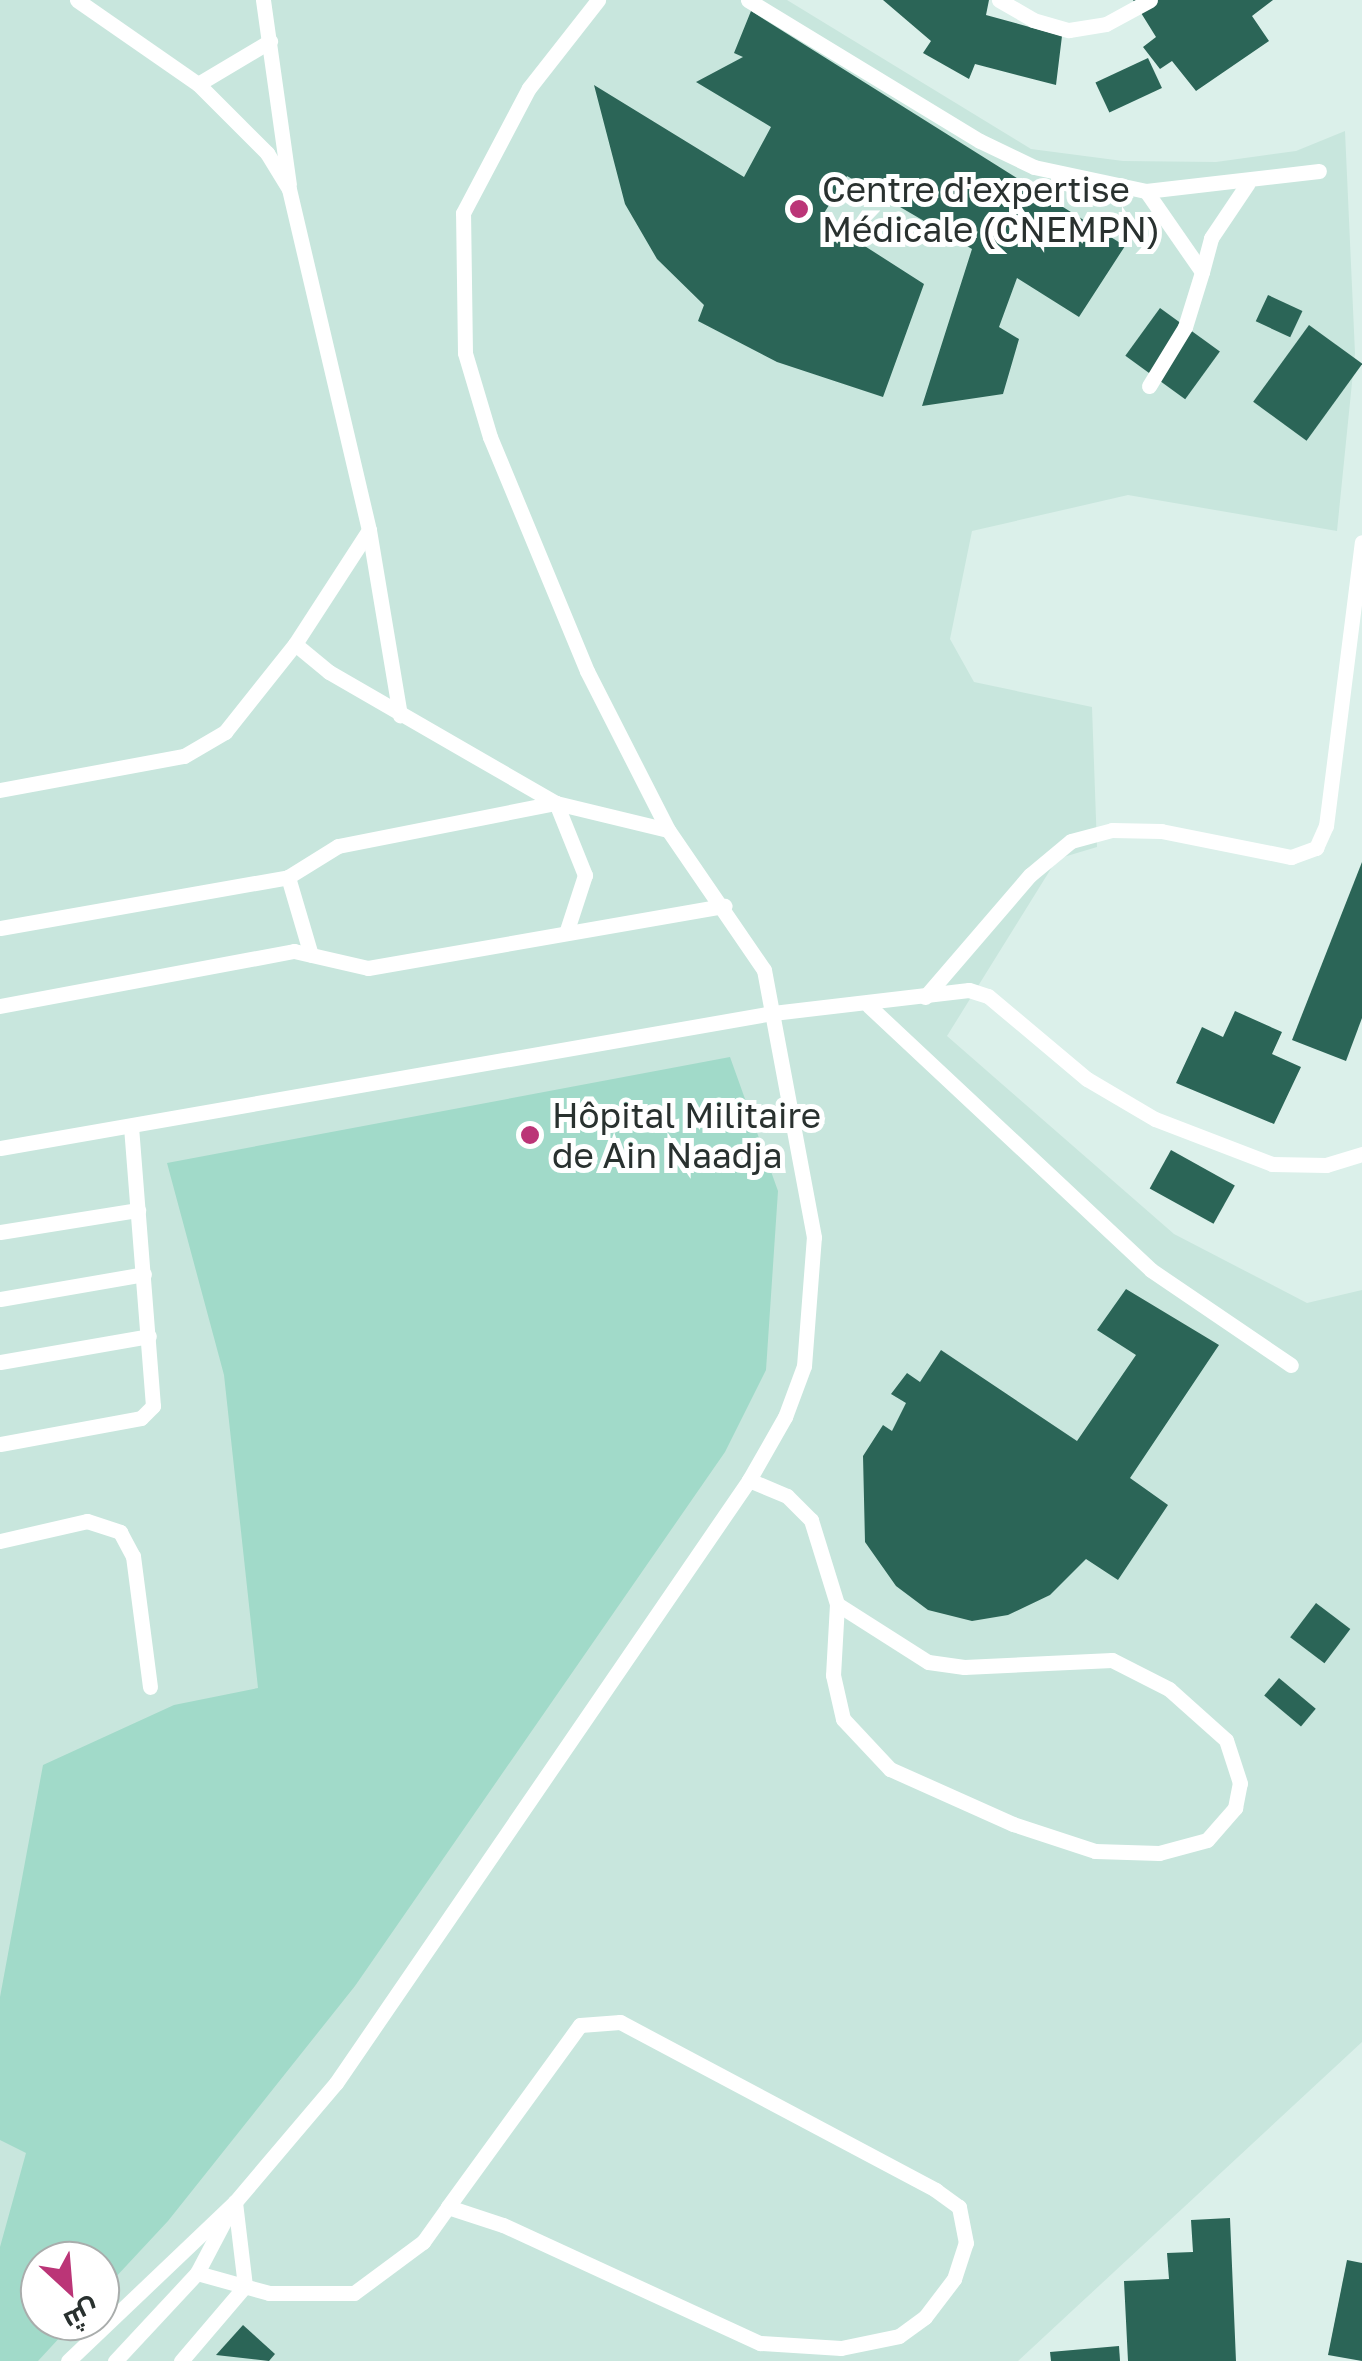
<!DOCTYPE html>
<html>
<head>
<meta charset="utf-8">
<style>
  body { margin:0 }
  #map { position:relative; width:1362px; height:2361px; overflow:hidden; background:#dbf0ea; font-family:"Golos Text",Cairo,sans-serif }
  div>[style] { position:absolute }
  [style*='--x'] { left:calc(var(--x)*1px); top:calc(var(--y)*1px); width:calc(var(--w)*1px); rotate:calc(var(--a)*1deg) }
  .built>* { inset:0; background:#c8e6dd }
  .green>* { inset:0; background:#a1dac9 }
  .building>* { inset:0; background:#2b6557; transform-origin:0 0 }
  .service>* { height:15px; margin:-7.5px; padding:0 7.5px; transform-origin:7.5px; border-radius:7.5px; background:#fff }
  .dots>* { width:28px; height:28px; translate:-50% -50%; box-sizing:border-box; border:5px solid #fff; border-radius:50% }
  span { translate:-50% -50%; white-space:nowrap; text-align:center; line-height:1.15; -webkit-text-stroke:10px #fff; paint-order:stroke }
  .poi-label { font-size:35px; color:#29312f }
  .left { translate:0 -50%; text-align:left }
  .north { position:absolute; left:20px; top:2241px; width:100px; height:100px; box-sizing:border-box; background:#fff; border:2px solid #a9adac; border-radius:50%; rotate:154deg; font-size:28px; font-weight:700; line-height:40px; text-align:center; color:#29312f }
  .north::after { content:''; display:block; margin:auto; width:35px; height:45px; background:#bb3577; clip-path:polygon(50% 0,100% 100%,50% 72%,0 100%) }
</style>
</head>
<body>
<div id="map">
  <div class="built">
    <div style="clip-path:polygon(evenodd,0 0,787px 0,1031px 149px,1123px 161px,1216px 162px,1296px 151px,1345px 131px,1355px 353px,1337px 531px,1128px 495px,972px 531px,950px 639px,974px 682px,1092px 707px,1097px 847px,1057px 859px,947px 1036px,1174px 1234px,1307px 1303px,1362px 1290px,1362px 2042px,1018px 2361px,0 2361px,0 0,40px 2261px,100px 2261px,100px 2321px,40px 2321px,40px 2261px)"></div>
  </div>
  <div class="green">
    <div style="clip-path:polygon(730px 1057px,778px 1191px,766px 1370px,725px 1452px,355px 1986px,168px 2221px,100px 2294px,100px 2261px,40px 2261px,40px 2321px,75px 2321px,38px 2361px,0 2361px,0 2247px,26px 2153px,0 2140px,0 1997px,43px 1765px,174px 1705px,258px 1688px,224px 1375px,167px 1163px)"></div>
  </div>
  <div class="building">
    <div style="clip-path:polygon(883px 0,989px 0,986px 15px,1062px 36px,1056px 85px,975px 64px,969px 79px,923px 53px,931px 41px)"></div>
    <div style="clip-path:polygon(1133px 0,1273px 0,1252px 16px,1269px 41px,1196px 91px,1172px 61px,1160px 69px,1143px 47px,1156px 37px)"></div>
    <div style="clip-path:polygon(751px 11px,1125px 246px,1079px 317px,1017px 278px,999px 327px,1019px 339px,1003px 394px,922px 406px,972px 249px,847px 176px,821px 218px,924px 284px,883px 397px,777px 362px,698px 321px,704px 305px,657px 259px,625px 204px,594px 85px,744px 177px,771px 127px,696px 82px,743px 57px,734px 53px)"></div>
    <div style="left:1148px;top:58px;width:33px;height:58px;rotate:65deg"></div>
    <div style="left:1268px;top:295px;width:38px;height:29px;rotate:25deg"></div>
    <div style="left:1160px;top:308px;width:74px;height:59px;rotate:36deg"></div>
    <div style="left:1309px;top:325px;width:66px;height:95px;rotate:36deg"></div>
    <div style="clip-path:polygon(1362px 862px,1362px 1018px,1346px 1061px,1292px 1040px)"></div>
    <div style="clip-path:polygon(1235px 1011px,1282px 1032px,1272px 1054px,1301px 1067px,1274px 1124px,1176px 1083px,1202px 1027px,1223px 1037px)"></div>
    <div style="left:1171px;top:1150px;width:73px;height:44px;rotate:29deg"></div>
    <div style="clip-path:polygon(1126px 1289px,1219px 1345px,1130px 1478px,1168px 1505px,1118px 1580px,1086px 1559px,1050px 1595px,1008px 1615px,972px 1621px,928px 1610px,896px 1586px,865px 1542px,863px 1456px,883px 1425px,892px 1431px,906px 1403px,891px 1394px,907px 1373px,920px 1382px,941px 1350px,1077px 1441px,1136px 1355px,1097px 1330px)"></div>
    <div style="left:1316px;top:1603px;width:43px;height:43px;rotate:37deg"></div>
    <div style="left:1279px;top:1678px;width:48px;height:23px;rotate:40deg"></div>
    <div style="clip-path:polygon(1230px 2218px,1236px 2361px,1128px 2361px,1124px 2281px,1169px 2279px,1167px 2253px,1193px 2252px,1191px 2220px)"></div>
    <div style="clip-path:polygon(1347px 2260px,1362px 2263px,1362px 2361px,1328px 2355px)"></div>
    <div style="clip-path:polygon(243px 2325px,275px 2354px,269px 2361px,216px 2355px)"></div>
    <div style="clip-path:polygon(1119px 2346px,1120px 2361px,1051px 2361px,1050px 2352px)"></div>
  </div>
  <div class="service">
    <div style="--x:77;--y:0;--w:147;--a:34.8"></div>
    <div style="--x:198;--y:84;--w:98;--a:45"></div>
    <div style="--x:267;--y:153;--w:42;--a:58.6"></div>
    <div style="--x:289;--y:189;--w:350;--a:76.8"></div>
    <div style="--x:369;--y:530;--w:188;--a:80.5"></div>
    <div style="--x:263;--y:0;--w:186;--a:82"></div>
    <div style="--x:748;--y:0;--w:271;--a:31.3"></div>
    <div style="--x:980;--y:141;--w:60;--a:25.7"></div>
    <div style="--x:1034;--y:167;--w:115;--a:12.1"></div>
    <div style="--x:1146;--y:191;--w:174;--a:-6.6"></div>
    <div style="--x:999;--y:0;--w:39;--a:30"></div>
    <div style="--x:1033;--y:20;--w:37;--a:16"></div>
    <div style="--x:1069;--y:30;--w:37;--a:-9"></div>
    <div style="--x:1106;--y:24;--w:50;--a:-28.6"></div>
    <div style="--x:198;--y:84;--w:84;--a:-30.8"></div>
    <div style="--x:1146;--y:191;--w:98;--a:55.3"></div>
    <div style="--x:1202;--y:272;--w:35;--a:-75"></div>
    <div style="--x:1211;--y:238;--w:66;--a:-56.1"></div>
    <div style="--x:1149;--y:386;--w:69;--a:-58.6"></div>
    <div style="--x:1185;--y:327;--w:58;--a:-72.8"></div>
    <div style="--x:295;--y:644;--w:44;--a:39.5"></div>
    <div style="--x:329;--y:672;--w:262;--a:30"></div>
    <div style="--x:556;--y:803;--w:115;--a:13.6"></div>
    <div style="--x:0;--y:790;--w:187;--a:-10.5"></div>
    <div style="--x:184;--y:756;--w:48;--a:-30.3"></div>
    <div style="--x:225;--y:732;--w:112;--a:-51.5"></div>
    <div style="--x:295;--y:644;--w:136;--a:-57"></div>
    <div style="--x:288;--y:877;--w:81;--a:73.6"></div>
    <div style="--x:0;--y:928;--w:292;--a:-10"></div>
    <div style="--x:288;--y:877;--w:59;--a:-31.8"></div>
    <div style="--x:338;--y:846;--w:222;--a:-11.2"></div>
    <div style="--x:556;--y:803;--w:78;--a:68.1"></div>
    <div style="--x:585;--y:875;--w:61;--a:108.1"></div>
    <div style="--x:925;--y:997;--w:161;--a:-49.3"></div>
    <div style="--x:1030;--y:875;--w:53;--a:-39.7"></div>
    <div style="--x:1071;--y:841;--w:42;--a:-15"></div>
    <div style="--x:1112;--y:830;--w:49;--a:1.2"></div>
    <div style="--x:1161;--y:831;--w:133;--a:11.3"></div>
    <div style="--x:1291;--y:857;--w:27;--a:-20"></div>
    <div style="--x:1316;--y:848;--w:24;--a:-66"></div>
    <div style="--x:1326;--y:826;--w:286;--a:-82.8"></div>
    <div style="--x:0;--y:1006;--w:299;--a:-10.6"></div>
    <div style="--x:294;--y:951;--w:76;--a:12.9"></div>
    <div style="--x:368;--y:968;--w:362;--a:-9.9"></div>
    <div style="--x:869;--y:1006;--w:386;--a:43.1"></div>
    <div style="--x:1151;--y:1270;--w:169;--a:34.2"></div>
    <div style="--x:0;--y:1148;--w:785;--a:-9.91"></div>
    <div style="--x:773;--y:1013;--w:197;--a:-6.7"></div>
    <div style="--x:969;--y:990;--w:20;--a:18"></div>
    <div style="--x:988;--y:996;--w:129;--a:40"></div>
    <div style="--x:1087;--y:1079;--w:79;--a:30.5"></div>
    <div style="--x:1155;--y:1119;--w:125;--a:21"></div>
    <div style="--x:1272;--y:1164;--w:54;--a:1.1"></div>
    <div style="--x:1326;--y:1165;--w:38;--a:-17"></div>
    <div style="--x:0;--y:1232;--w:140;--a:-9.1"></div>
    <div style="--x:0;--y:1299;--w:146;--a:-9.8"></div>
    <div style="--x:0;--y:1362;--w:151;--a:-9.9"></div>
    <div style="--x:0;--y:1444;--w:143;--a:-10.4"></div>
    <div style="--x:141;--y:1418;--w:17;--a:-45"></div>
    <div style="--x:153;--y:1406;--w:281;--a:-94.5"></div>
    <div style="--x:749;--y:1480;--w:41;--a:22.8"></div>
    <div style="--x:787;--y:1496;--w:34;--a:45"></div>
    <div style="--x:811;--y:1520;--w:88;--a:72.8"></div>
    <div style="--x:837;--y:1604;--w:71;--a:93.2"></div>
    <div style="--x:833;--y:1675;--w:45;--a:77.2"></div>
    <div style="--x:843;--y:1719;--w:69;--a:46.8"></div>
    <div style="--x:890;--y:1769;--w:135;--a:24.1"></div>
    <div style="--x:1013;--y:1824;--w:86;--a:18.2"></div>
    <div style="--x:1095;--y:1851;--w:64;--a:1.8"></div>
    <div style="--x:1159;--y:1853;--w:50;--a:-15.2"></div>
    <div style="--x:1207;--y:1840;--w:43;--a:-48.8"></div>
    <div style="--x:1235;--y:1808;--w:25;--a:-79"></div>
    <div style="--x:1240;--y:1783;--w:45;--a:-108"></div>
    <div style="--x:1226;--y:1740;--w:76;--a:-138.2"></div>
    <div style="--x:1169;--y:1689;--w:64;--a:-153"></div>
    <div style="--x:1112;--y:1660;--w:148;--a:177.3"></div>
    <div style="--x:964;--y:1667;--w:36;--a:-172"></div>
    <div style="--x:928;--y:1662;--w:108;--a:-147.5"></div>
    <div style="--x:0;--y:1541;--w:89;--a:-12.9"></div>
    <div style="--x:87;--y:1521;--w:35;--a:18"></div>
    <div style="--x:120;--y:1532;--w:27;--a:62"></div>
    <div style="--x:133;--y:1556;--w:132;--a:82.6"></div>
    <div style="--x:197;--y:2273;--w:75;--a:15.5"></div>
    <div style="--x:269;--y:2293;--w:85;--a:0"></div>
    <div style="--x:354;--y:2293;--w:86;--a:-36.5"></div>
    <div style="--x:423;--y:2242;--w:43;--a:-54.5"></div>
    <div style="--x:448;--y:2207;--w:58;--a:18.1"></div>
    <div style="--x:503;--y:2225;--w:283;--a:24.7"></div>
    <div style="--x:760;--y:2343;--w:81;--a:3.5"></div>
    <div style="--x:841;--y:2348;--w:59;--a:-11.7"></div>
    <div style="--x:899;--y:2336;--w:32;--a:-36"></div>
    <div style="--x:925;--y:2317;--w:48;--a:-52.7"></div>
    <div style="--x:954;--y:2279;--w:38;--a:-72"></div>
    <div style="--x:966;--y:2243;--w:37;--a:-101"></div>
    <div style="--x:959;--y:2207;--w:29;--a:-144"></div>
    <div style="--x:936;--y:2190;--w:358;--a:-152"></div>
    <div style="--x:620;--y:2022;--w:40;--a:175.7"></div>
    <div style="--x:580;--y:2025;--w:225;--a:126"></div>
    <div style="--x:68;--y:2361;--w:231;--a:-43.6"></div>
    <div style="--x:235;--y:2202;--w:156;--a:-49.7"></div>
    <div style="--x:336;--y:2083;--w:731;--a:-55.59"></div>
    <div style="--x:749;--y:1480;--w:73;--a:-60.3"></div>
    <div style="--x:785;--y:1417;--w:54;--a:-69.6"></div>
    <div style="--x:804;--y:1366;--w:129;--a:-85.6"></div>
    <div style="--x:814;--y:1237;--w:272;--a:-100.6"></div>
    <div style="--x:764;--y:970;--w:170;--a:-124.4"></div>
    <div style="--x:668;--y:830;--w:178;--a:-117"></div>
    <div style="--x:587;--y:671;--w:253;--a:-112.5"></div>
    <div style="--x:490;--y:437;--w:88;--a:-106.6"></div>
    <div style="--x:465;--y:353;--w:140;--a:-90.8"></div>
    <div style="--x:463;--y:213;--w:141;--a:-62.2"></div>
    <div style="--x:529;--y:88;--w:112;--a:-51.9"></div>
    <div style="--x:115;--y:2361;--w:120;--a:-47"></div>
    <div style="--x:197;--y:2273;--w:67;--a:-62.3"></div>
    <div style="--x:181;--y:2361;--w:99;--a:-49.5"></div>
    <div style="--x:245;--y:2286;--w:85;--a:-96.8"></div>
  </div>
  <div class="dots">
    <div style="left:799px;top:209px;background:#bb3577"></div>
    <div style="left:530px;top:1135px;background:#bb3577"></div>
  </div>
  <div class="poi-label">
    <span class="left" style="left:822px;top:209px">Centre d'expertise<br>Médicale (CNEMPN)</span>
    <span class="left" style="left:552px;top:1135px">Hôpital Militaire<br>de Ain Naadja</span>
  </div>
  <div class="north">ش</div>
</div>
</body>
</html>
